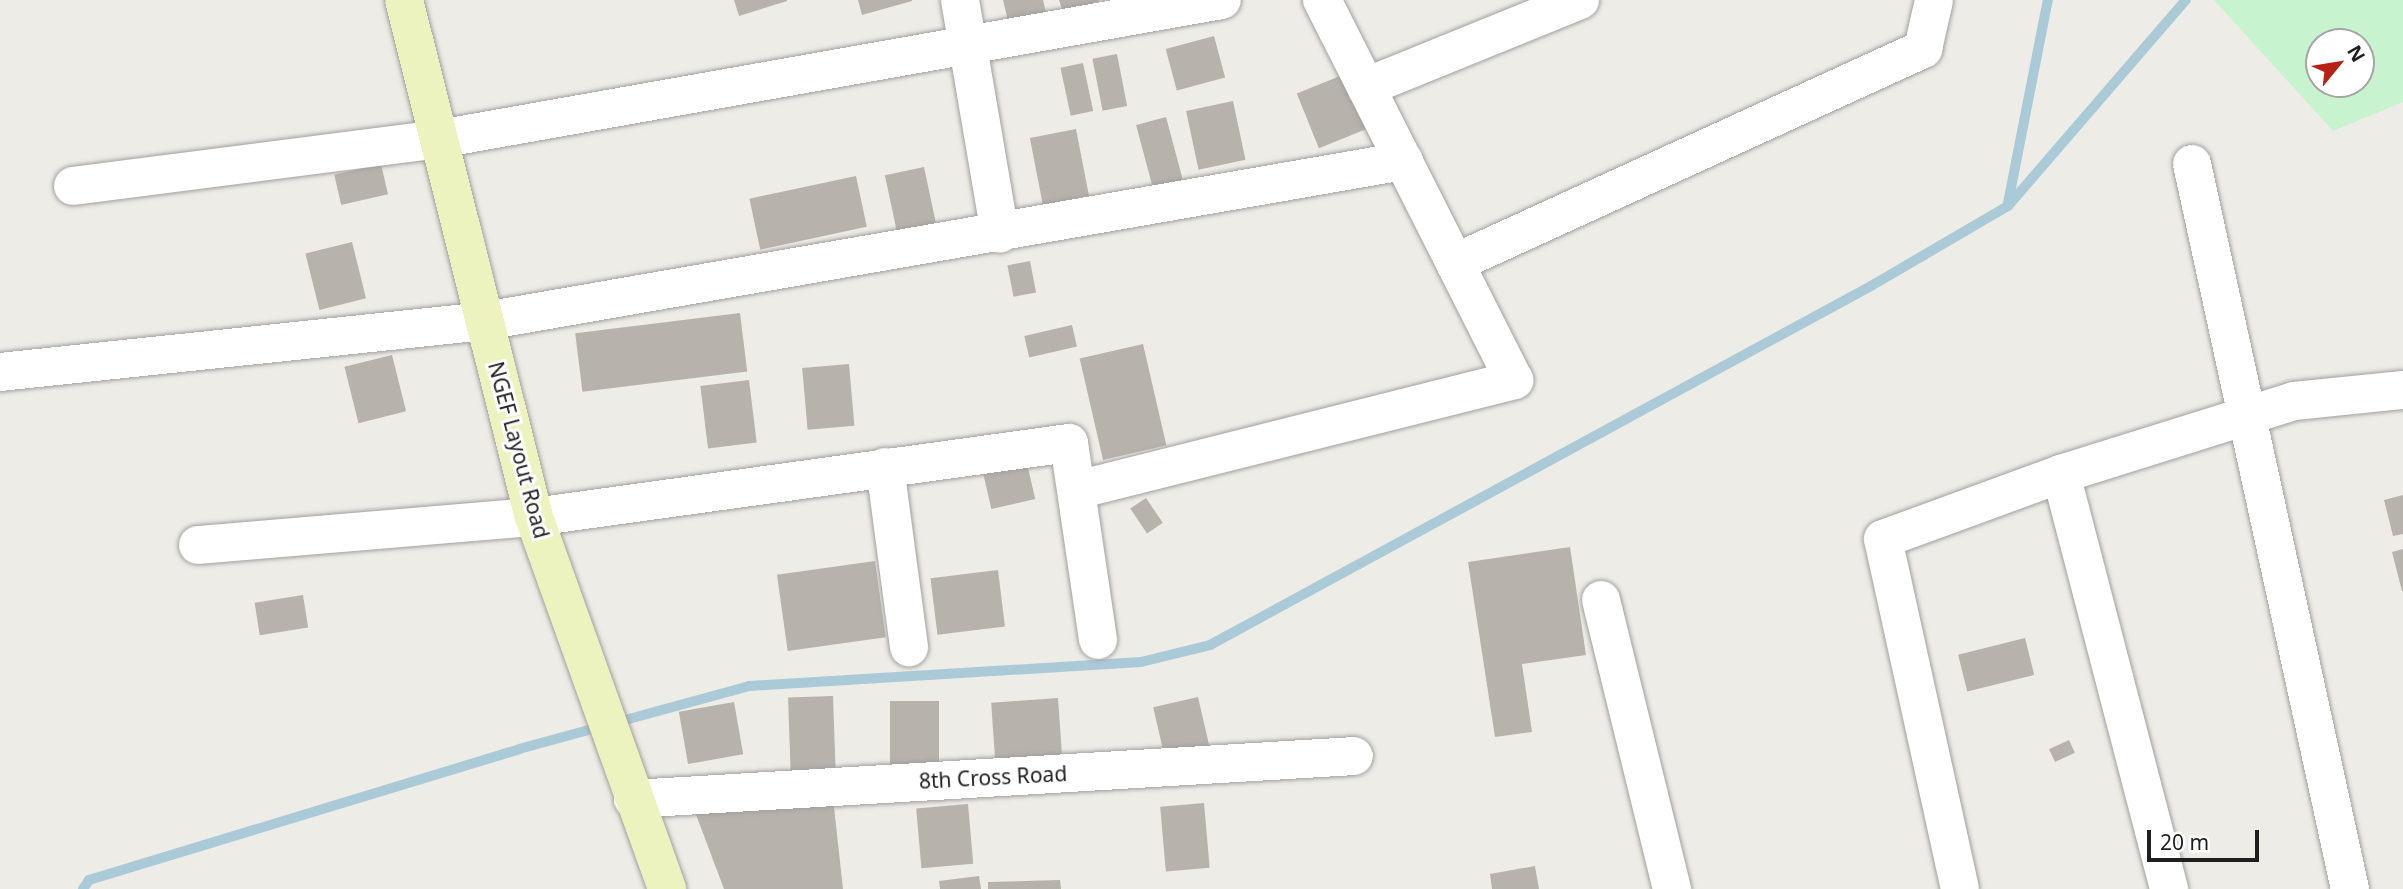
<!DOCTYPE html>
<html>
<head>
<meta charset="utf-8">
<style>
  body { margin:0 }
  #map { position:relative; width:2403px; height:889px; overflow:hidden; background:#eeece6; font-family:"Noto Sans",sans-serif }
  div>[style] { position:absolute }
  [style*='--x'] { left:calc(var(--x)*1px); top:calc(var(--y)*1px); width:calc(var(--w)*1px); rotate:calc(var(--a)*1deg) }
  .park>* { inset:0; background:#c7f4ce }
  .stream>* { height:10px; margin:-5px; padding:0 5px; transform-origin:5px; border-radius:5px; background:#abcad8 }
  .building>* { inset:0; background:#b8b2ac; transform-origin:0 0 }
  .roads { filter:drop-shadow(0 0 2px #a0a0a0) drop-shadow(0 0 2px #a0a0a0) }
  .street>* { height:38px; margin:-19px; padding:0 19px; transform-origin:19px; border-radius:19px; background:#fff }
  .secondary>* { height:38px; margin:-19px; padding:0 19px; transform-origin:19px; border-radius:19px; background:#edf3bf }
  span { translate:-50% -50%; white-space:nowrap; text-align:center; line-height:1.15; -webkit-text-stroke:6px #fff; paint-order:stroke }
  .street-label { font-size:21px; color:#1f1f1f }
  .north { position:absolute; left:2305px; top:28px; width:70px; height:70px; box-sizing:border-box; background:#fff; border:2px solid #a5a5a5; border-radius:50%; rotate:60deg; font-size:19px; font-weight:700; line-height:28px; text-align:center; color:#1f1f1f }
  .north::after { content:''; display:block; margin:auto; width:24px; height:32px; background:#b92014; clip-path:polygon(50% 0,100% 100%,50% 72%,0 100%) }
  .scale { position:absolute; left:2147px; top:830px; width:112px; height:32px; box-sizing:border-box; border:4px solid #1f1f1f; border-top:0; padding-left:9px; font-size:21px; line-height:24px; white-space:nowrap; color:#1f1f1f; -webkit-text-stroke:5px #fff; paint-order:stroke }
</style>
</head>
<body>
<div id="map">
  <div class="park">
    <div style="clip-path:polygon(evenodd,2214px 0,2403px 0,2403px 102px,2333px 131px,2214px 0,2319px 42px,2361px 42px,2361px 84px,2319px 84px,2319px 42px)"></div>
  </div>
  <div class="stream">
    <div style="--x:2008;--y:203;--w:207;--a:-78.9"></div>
    <div style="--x:83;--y:889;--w:11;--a:-56"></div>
    <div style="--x:89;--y:880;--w:450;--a:-16.9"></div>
    <div style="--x:519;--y:749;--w:238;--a:-15.3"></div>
    <div style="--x:749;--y:686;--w:393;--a:-3.5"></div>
    <div style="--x:1141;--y:662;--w:71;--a:-13.8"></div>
    <div style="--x:1210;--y:645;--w:752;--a:-28.51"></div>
    <div style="--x:1871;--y:286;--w:159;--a:-30.3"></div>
    <div style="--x:2008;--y:206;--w:272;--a:-49.2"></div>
  </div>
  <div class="building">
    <div style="clip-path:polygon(734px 0,787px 0,787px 1px,739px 16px)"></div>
    <div style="clip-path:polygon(858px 0,912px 0,912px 1px,862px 15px)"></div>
    <div style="clip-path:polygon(1003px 0,1043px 0,1047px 17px,1009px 25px)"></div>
    <div style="clip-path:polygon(1059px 0,1099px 0,1099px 1px,1063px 12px)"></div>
    <div style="left:1214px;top:36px;width:43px;height:50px;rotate:75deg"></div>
    <div style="left:1117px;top:54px;width:53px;height:25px;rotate:79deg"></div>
    <div style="left:1083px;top:63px;width:49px;height:23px;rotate:78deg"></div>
    <div style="left:1345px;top:74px;width:59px;height:52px;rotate:68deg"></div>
    <div style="left:1233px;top:101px;width:60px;height:48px;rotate:78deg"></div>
    <div style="left:1166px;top:117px;width:65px;height:31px;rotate:75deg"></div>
    <div style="left:1076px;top:129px;width:68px;height:47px;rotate:79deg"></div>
    <div style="left:381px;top:164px;width:31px;height:48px;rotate:77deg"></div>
    <div style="left:924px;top:167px;width:58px;height:40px;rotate:78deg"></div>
    <div style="left:856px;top:176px;width:52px;height:109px;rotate:78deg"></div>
    <div style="left:352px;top:242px;width:58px;height:48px;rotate:76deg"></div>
    <div style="left:1030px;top:261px;width:32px;height:23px;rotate:79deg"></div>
    <div style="left:740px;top:313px;width:59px;height:166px;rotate:83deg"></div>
    <div style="left:1072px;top:325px;width:22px;height:49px;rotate:77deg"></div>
    <div style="left:1143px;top:344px;width:104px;height:65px;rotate:77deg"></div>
    <div style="left:392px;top:355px;width:58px;height:49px;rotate:76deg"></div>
    <div style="left:849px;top:364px;width:62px;height:47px;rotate:85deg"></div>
    <div style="left:749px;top:380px;width:63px;height:49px;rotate:83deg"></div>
    <div style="left:1026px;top:459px;width:41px;height:45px;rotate:77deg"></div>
    <div style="clip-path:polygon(2403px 495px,2403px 534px,2393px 536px,2384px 500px)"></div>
    <div style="left:1146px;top:498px;width:30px;height:19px;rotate:56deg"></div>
    <div style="clip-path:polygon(1570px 547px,1586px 655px,1522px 664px,1532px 732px,1495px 737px,1468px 562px)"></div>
    <div style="clip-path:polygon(2403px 549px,2403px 591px,2402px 591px,2392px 552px)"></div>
    <div style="left:875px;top:561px;width:77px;height:99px;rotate:82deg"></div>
    <div style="left:998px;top:570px;width:57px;height:68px;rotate:83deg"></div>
    <div style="left:303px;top:595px;width:33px;height:49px;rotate:81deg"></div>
    <div style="left:2025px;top:638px;width:38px;height:69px;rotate:76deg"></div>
    <div style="left:833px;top:696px;width:73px;height:45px;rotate:88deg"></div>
    <div style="left:1198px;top:697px;width:59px;height:46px;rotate:77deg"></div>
    <div style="left:1058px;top:698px;width:62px;height:67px;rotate:86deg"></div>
    <div style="left:890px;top:701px;width:49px;height:63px"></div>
    <div style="left:734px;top:702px;width:53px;height:56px;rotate:80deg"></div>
    <div style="left:2069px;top:740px;width:14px;height:22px;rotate:65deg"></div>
    <div style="clip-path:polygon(833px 798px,843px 889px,724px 889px,695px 812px)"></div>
    <div style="left:1204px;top:803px;width:65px;height:44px;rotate:85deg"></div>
    <div style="left:968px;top:804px;width:60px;height:52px;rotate:85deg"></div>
    <div style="clip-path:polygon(1535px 866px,1539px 889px,1492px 889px,1490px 874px)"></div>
    <div style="clip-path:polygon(979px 876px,981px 889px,940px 889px,939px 881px)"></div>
    <div style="clip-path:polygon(1060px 880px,1061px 889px,988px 889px,988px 882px)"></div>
  </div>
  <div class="roads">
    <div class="street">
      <div style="--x:960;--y:0;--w:237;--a:80.3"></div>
      <div style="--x:1366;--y:87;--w:231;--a:-22.1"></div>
      <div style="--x:2192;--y:164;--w:742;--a:77.71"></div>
      <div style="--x:73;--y:186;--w:369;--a:-7.3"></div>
      <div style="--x:439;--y:139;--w:795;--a:-10.07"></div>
      <div style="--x:1455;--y:263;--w:515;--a:-24.57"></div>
      <div style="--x:1923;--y:49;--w:50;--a:-77.3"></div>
      <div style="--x:0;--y:372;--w:488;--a:-6"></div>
      <div style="--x:485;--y:321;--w:933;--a:-9.88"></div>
      <div style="--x:885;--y:467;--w:182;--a:82.4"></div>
      <div style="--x:2061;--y:474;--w:429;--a:75.4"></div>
      <div style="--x:1077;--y:490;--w:451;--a:-14.1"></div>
      <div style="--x:1514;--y:380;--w:426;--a:-116.8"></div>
      <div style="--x:198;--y:545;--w:337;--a:-4.8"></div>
      <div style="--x:534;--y:517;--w:540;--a:-7.88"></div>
      <div style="--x:1069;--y:443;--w:199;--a:81.6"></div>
      <div style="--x:1601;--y:600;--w:298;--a:76.2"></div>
      <div style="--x:633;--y:799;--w:722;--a:-3.41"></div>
      <div style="--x:1960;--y:889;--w:358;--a:-102.4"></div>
      <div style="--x:1883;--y:539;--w:189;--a:-20.1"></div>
      <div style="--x:2061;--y:474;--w:244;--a:-17.4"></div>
      <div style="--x:2294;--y:401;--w:110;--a:-5.8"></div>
    </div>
    <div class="secondary">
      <div style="--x:404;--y:0;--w:533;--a:75.89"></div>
      <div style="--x:534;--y:517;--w:395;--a:70.3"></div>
    </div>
  </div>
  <div class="street-label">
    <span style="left:519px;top:450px;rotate:75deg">NGEF Layout Road</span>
    <span style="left:993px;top:777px;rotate:-3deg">8th Cross Road</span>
  </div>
  <div class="north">N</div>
  <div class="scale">20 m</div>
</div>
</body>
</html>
